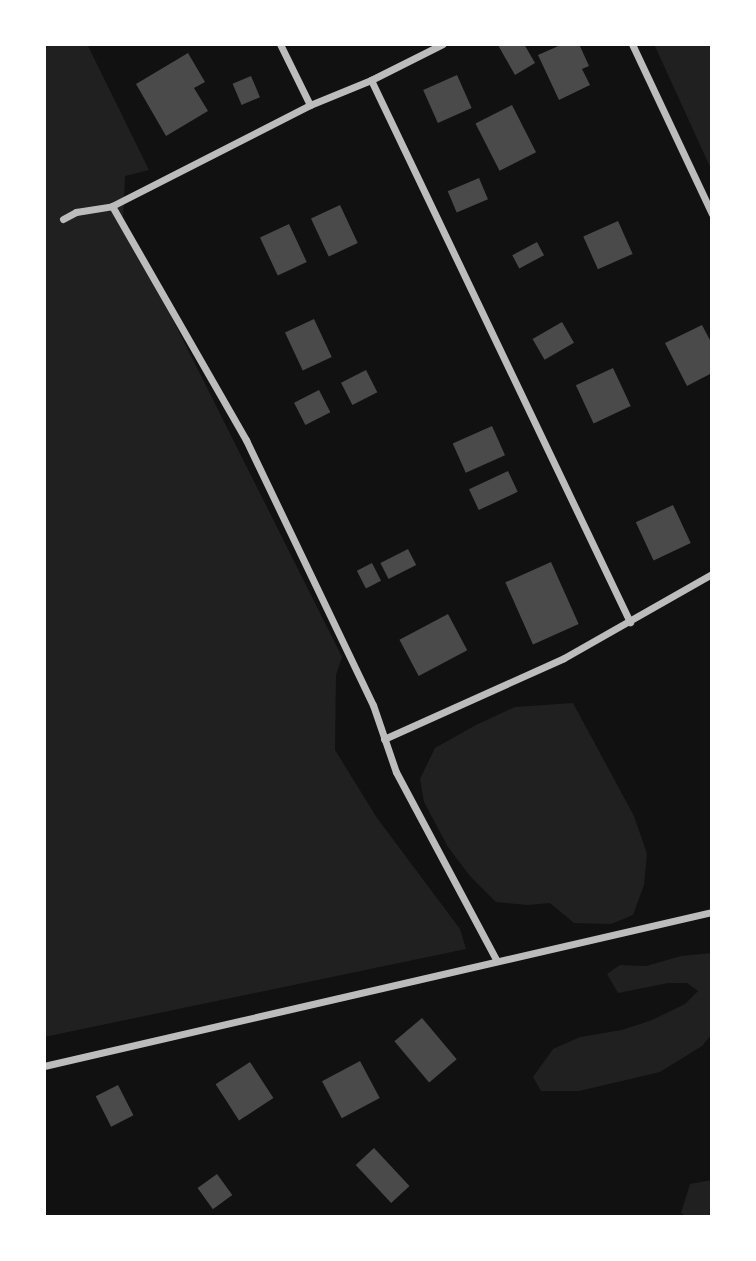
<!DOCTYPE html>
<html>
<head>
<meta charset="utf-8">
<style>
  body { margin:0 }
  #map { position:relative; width:756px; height:1261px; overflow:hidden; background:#111; font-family:"Source Sans 3",sans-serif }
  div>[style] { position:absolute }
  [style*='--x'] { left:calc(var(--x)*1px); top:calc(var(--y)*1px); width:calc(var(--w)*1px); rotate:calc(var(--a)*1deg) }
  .green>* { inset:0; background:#202020 }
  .building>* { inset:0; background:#4a4a4a; transform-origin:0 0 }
  .minor>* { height:7px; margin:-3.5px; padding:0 3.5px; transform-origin:3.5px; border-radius:3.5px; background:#bcbcbc }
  span { translate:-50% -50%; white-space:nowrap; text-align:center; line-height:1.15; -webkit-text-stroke:5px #fff; paint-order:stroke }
  .frame { position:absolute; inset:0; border:46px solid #fff; pointer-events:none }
</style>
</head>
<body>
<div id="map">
  <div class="green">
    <div style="clip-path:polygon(44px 44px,87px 44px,149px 170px,125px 176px,123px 220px,342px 657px,336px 675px,335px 750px,377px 818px,460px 929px,466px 949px,44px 1037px)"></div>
    <div style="clip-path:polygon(654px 44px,712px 44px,712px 168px,711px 169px)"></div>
    <div style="clip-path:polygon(573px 703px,634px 816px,647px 854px,644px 885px,633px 915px,611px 924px,574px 923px,550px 903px,527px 905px,496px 902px,470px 876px,448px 847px,424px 802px,420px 779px,435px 748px,476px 725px,515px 707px)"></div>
    <div style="clip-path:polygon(712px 953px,712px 1034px,702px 1046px,660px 1072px,579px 1091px,541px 1091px,533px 1077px,553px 1049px,580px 1037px,622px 1030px,652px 1020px,685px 1004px,698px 991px,687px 983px,668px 983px,618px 993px,607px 974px,620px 965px,646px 966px,681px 956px)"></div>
    <div style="clip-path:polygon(712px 1180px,712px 1217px,687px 1217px,681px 1213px,690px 1184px)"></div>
  </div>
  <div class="building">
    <div style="clip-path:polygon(500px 44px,524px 44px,535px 63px,515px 75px,498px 45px)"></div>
    <div style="clip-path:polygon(563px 44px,579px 44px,589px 66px,582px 69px,590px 85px,559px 100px,538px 55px)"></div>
    <div style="clip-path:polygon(188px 53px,205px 82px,194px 88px,208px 111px,166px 136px,136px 84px)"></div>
    <div style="left:457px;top:75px;width:36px;height:37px;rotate:66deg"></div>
    <div style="left:251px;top:76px;width:23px;height:20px;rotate:67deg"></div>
    <div style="left:512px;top:105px;width:53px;height:41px;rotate:63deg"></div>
    <div style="left:479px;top:178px;width:23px;height:34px;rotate:67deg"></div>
    <div style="left:340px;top:205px;width:42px;height:32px;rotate:65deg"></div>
    <div style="left:618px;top:221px;width:36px;height:38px;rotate:66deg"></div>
    <div style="left:289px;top:224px;width:42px;height:32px;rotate:65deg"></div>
    <div style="left:537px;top:242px;width:15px;height:28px;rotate:62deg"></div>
    <div style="left:314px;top:319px;width:42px;height:32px;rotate:65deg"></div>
    <div style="left:562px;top:322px;width:24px;height:34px;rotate:60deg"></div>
    <div style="clip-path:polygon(702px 325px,712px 344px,712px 373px,687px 386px,665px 343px)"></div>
    <div style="left:613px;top:368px;width:42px;height:41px;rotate:65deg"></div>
    <div style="left:366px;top:370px;width:25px;height:28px;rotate:63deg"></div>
    <div style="left:319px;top:390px;width:25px;height:28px;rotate:63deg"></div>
    <div style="left:492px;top:426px;width:32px;height:43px;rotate:66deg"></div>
    <div style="left:508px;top:471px;width:23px;height:43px;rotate:65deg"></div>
    <div style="left:673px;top:505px;width:42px;height:41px;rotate:65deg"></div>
    <div style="left:408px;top:549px;width:18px;height:31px;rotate:63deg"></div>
    <div style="left:551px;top:562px;width:68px;height:50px;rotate:66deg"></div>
    <div style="left:372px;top:563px;width:20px;height:17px;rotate:63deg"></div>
    <div style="left:448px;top:614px;width:41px;height:55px;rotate:62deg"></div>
    <div style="left:422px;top:1018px;width:54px;height:36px;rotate:50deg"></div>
    <div style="left:360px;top:1061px;width:42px;height:43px;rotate:62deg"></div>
    <div style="left:250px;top:1062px;width:43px;height:41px;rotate:57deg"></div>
    <div style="left:118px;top:1085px;width:34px;height:25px;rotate:63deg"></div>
    <div style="left:374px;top:1148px;width:52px;height:25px;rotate:47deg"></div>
    <div style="left:217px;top:1174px;width:26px;height:24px;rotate:54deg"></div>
  </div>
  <div class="minor">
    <div style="--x:280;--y:44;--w:68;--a:63.8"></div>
    <div style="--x:632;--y:44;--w:188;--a:64.8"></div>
    <div style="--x:371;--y:80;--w:601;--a:64.46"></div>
    <div style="--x:112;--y:206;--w:270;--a:60.2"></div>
    <div style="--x:246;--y:440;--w:294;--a:64.4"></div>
    <div style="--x:373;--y:705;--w:71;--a:71.1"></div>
    <div style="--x:396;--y:772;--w:214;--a:61.9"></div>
    <div style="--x:63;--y:219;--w:15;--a:-28"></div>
    <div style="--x:76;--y:212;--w:36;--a:-9"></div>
    <div style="--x:112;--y:206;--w:222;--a:-27"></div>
    <div style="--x:310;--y:105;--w:66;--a:-22.3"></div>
    <div style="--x:371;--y:80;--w:80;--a:-26.6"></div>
    <div style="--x:384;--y:739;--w:197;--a:-24.2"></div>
    <div style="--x:564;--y:658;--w:170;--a:-29.6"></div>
    <div style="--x:44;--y:1066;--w:686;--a:-12.98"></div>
  </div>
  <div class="frame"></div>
</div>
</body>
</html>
